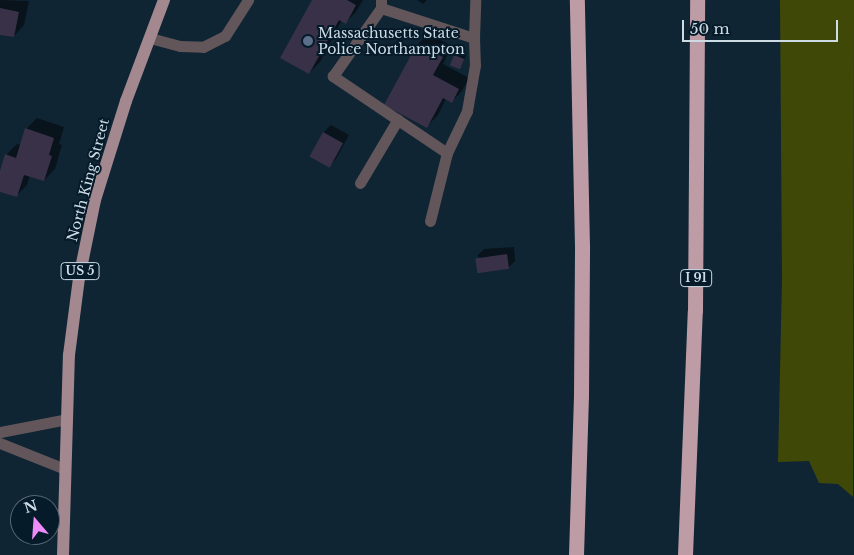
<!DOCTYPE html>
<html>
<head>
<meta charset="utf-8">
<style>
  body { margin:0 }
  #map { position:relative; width:854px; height:555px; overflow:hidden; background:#0f2534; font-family:"Libre Baskerville",serif }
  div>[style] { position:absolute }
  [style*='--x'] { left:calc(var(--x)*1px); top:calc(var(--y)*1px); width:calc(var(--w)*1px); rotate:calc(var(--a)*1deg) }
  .green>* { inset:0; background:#404808 }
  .shadow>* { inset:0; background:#0007 }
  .building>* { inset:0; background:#393147; transform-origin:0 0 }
  .lane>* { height:11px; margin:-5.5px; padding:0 5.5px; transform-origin:5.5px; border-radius:5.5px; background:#63565a }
  .primary>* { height:12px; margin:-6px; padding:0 6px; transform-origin:6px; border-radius:6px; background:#a38890 }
  .highway>* { height:15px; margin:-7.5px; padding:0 7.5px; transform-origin:7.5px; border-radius:7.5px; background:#bd9ca6 }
  .dots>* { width:14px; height:14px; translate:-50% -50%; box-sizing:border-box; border:2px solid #061b2a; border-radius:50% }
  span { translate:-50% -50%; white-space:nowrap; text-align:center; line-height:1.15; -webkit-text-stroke:4px #061b2a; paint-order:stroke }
  .shield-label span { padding:1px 4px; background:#061b2a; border:1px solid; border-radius:4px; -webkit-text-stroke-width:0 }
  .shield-label { font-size:12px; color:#cddbe5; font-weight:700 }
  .poi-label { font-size:14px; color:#cddbe5 }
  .left { translate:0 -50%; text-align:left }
  .street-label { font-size:14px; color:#cddbe5 }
  .north { position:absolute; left:10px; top:495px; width:50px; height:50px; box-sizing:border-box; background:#061b2a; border:1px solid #566875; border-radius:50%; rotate:342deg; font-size:14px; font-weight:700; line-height:20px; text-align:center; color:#cddbe5 }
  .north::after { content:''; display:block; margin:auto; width:18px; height:22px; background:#ed8cf9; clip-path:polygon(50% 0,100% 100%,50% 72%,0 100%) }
  .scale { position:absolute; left:682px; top:20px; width:156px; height:22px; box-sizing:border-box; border:2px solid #cddbe5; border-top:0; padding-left:6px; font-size:15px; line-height:18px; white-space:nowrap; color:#cddbe5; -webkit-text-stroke:4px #061b2a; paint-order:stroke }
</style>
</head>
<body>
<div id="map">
  <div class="green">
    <div style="clip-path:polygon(780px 0,854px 0,853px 497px,838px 484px,819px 483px,809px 461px,778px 462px,782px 280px)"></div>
  </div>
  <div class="shadow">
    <div style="clip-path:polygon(0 0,29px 1px,24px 25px,14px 36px,0 33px)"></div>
    <div style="clip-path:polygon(314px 0,363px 0,356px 12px,346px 22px,342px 20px,320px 62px,309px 73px)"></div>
    <div style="clip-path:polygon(417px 0,427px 0,423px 4px)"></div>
    <div style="clip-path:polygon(429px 34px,452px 46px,443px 64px,469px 78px,462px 91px,451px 102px,446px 99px,438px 115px,427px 126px,386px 105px,418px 44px)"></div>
    <div style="clip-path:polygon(458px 53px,466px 56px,460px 67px,455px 56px)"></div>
    <div style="clip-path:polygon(37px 118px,64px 127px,59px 144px,62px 145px,55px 169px,44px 180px,30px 175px,27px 185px,16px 196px,0 191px,0 175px,6px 155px,17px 144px,21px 145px,26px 129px)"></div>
    <div style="clip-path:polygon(331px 125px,349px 135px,336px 159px,329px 166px,310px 156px,324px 132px)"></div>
    <div style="clip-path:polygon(514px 247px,515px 261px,508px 268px,477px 256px,484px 249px)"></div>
  </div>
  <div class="building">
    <div style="clip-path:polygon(312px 0,347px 0,356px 5px,346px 24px,339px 20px,309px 74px,280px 58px)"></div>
    <div style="clip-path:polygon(0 8px,19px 12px,14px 37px,0 35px)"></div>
    <div style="clip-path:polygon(417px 44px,443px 57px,433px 75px,459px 89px,452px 103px,443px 98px,427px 128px,384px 105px)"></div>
    <div style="left:454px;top:55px;width:11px;height:11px;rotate:22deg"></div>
    <div style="clip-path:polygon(25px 128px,54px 138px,49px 155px,52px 156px,44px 181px,24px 175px,17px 197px,0 192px,0 171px,5px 154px,16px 158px)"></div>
    <div style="left:323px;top:132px;width:23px;height:28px;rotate:29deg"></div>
    <div style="left:507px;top:254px;width:15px;height:32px;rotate:82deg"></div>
  </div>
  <div class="lane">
    <div style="--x:381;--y:8;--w:98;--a:17.9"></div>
    <div style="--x:474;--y:38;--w:27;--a:88"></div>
    <div style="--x:475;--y:65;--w:47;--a:99.9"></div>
    <div style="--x:467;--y:111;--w:47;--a:115.5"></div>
    <div style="--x:447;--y:153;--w:138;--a:-146"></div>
    <div style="--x:333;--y:76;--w:83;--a:-54.8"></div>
    <div style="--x:381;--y:8;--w:8;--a:-90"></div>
    <div style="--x:150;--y:38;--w:31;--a:15"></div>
    <div style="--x:180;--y:46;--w:23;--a:2"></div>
    <div style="--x:203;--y:47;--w:25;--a:-27"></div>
    <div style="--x:225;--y:36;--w:43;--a:-57.4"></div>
    <div style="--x:474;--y:38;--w:38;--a:-88"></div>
    <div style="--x:360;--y:183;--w:74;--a:-59.3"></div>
    <div style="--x:430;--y:221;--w:70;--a:-76"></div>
    <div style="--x:0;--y:432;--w:68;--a:-11"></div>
    <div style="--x:0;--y:443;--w:70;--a:21.8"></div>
  </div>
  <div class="primary">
    <div style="--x:63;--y:555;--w:200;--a:-88.3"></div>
    <div style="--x:69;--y:355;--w:78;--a:-82.6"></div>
    <div style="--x:79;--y:278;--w:80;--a:-78.4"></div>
    <div style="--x:95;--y:200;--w:104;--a:-72.6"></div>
    <div style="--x:126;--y:101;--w:108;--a:-69.4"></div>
  </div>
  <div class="highway">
    <div style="--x:576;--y:555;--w:159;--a:-88.2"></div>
    <div style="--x:581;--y:396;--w:150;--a:-89.6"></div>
    <div style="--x:582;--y:246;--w:246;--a:-91.2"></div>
    <div style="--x:685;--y:555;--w:244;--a:-87.7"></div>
    <div style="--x:695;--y:311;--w:311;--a:-89.6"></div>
  </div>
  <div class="dots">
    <div style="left:308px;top:41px;background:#5c6f8a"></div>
  </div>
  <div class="shield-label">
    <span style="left:80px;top:271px">US 5</span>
    <span style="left:696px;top:278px">I 91</span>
  </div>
  <div class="poi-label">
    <span class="left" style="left:318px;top:41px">Massachusetts State<br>Police Northampton</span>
  </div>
  <div class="street-label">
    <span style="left:88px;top:180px;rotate:-75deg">North King Street</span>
  </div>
  <div class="north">N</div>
  <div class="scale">50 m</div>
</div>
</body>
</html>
